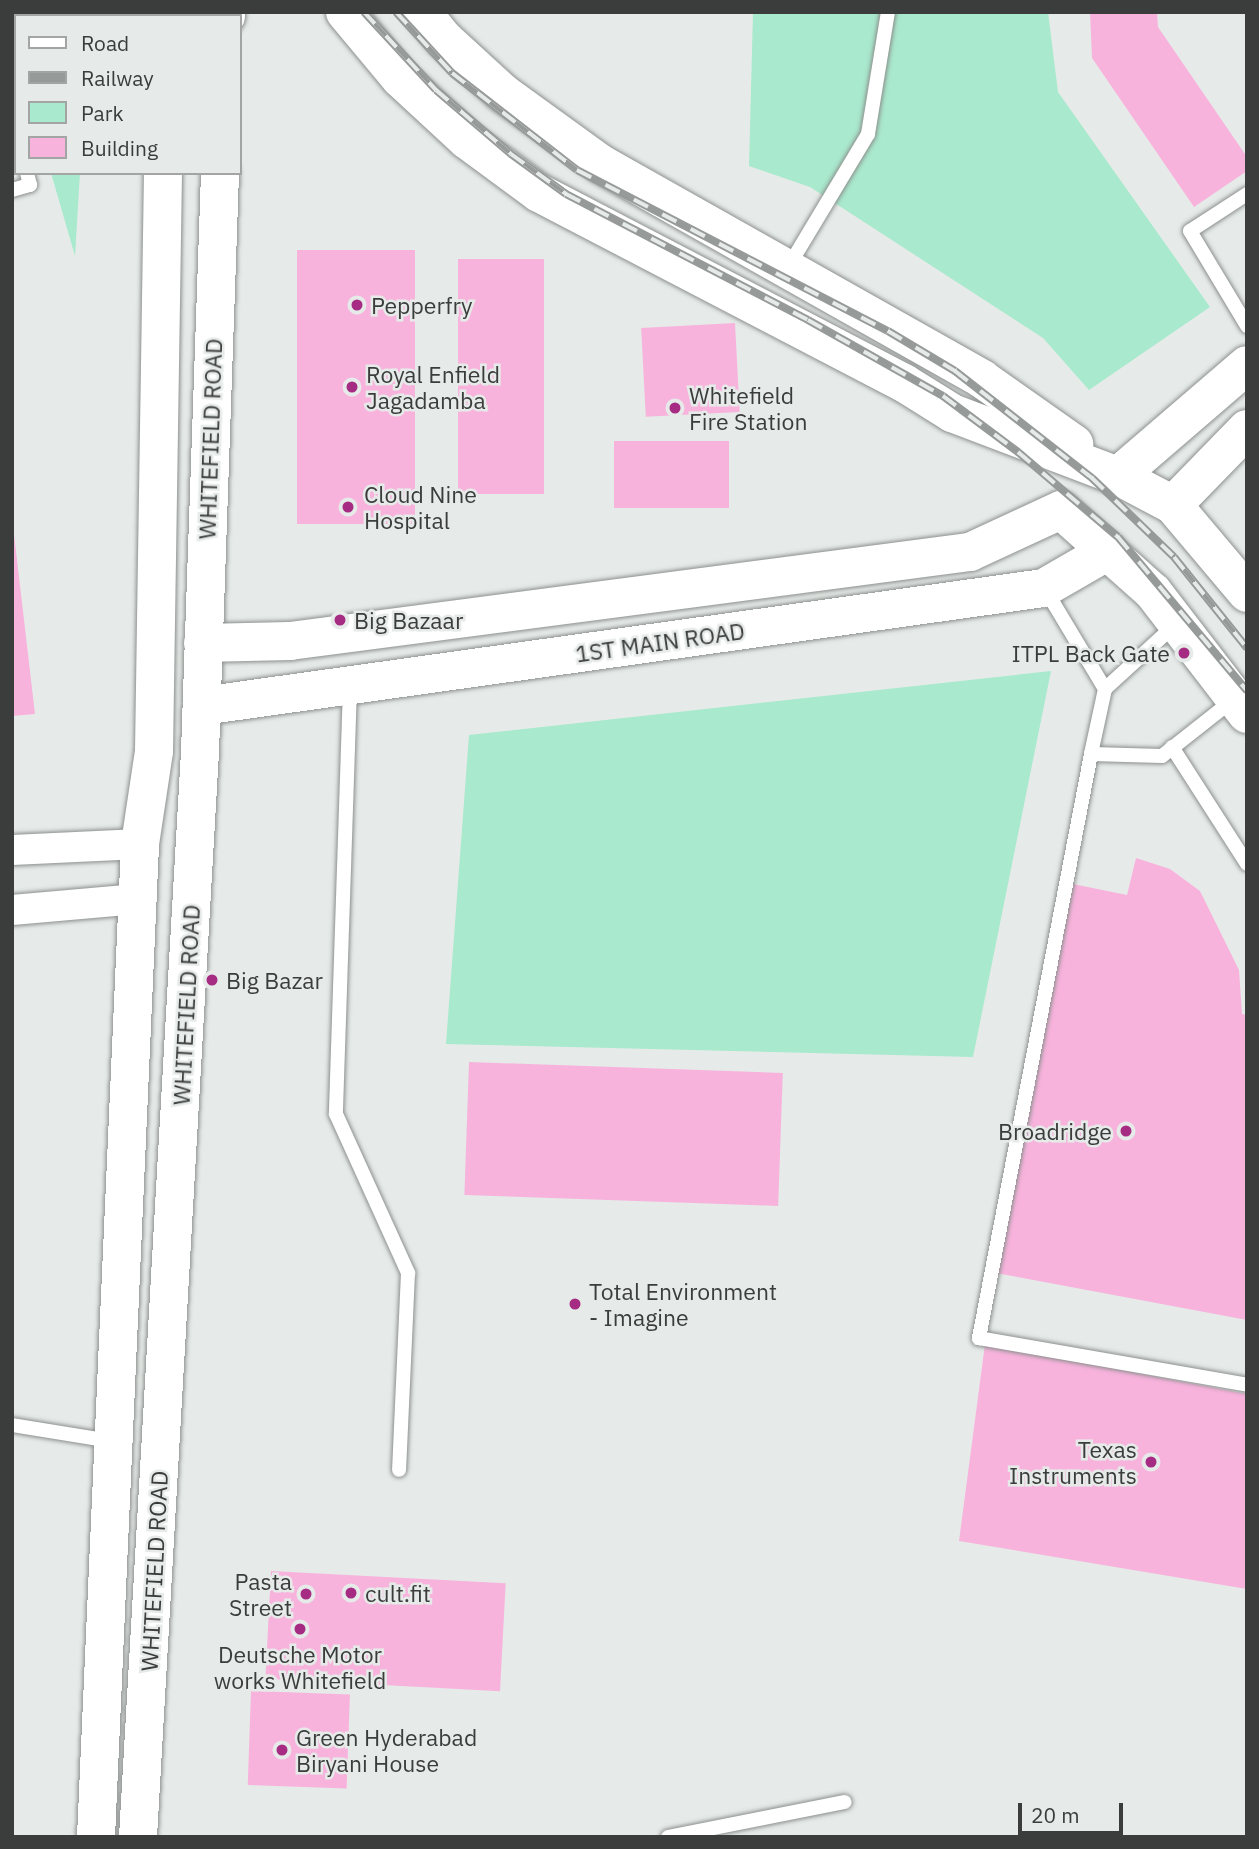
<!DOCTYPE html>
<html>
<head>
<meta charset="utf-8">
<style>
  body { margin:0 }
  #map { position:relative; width:1259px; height:1849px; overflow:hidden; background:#e6ebe9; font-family:"IBM Plex Sans",sans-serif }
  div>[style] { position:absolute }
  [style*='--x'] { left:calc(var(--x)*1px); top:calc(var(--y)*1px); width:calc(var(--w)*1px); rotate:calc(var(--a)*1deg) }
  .green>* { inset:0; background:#a9e9cd }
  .building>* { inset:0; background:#f8b3dd; transform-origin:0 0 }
  .roads { filter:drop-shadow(0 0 2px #8c908e) drop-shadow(0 0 2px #8c908e) }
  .lane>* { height:14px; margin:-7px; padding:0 7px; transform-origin:7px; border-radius:7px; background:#fff }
  .street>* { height:30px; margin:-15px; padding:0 15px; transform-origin:15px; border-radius:15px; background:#fff }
  .secondary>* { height:38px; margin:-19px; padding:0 19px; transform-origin:19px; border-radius:19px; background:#fff }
  .primary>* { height:38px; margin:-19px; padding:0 19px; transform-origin:19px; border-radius:19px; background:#fff }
  .rail>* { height:8px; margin-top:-4px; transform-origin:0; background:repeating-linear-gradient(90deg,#e6ebe9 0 16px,#969a98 0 32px); box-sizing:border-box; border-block:2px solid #969a98 }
  .dots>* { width:19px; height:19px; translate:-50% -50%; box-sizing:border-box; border:4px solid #e6ebe9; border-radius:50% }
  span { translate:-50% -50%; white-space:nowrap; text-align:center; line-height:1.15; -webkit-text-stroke:5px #e6ebe9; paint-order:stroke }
  .poi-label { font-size:23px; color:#3b3d3c }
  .left { translate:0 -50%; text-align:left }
  .right { translate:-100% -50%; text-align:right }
  .street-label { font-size:23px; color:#3b3d3c }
  .frame { position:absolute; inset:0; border:14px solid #3b3d3c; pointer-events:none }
  .legend { position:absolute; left:14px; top:14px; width:228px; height:161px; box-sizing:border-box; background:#e6ebe9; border:2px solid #a2a5a4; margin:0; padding:9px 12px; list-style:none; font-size:21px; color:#3b3d3c }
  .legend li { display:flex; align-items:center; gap:14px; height:35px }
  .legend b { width:35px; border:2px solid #a2a5a4 }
  .scale { position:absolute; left:1018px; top:1803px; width:105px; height:32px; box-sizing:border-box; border:4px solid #3b3d3c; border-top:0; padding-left:9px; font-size:21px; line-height:24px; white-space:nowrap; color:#3b3d3c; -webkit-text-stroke:5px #e6ebe9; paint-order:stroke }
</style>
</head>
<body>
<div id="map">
  <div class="green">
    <div style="clip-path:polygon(12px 12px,89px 12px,16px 16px,16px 51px)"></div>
    <div style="clip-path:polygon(753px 12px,1048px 12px,1058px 92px,1210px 307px,1089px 390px,1043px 338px,810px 187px,749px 166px)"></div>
    <div style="clip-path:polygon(51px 173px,80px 173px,75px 256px)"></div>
    <div style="clip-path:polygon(1051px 671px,973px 1057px,446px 1044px,469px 735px)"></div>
  </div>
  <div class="building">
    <div style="clip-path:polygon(1090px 12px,1157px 12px,1158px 27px,1247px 157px,1247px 171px,1194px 207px,1092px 58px)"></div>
    <div style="left:297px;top:250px;width:118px;height:274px"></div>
    <div style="left:458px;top:259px;width:86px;height:235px"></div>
    <div style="left:735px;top:323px;width:89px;height:94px;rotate:87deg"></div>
    <div style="left:729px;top:441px;width:67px;height:115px;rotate:90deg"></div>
    <div style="clip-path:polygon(12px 517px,35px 714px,12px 716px)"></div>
    <div style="clip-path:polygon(1136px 858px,1170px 869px,1200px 891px,1239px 970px,1242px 1014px,1247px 1015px,1247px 1320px,996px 1273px,1073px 884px,1127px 895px)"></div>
    <div style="left:469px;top:1062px;width:314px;height:133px;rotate:2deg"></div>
    <div style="clip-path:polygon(985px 1344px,1247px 1394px,1247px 1589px,959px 1541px)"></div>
    <div style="left:271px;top:1571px;width:235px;height:108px;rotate:3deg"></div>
    <div style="left:251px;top:1691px;width:99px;height:94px;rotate:2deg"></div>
  </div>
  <div class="roads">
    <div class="lane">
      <div style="--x:12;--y:123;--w:13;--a:72"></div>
      <div style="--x:12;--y:190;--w:19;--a:-16"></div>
      <div style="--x:30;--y:185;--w:12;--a:-104"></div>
      <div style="--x:1247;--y:194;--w:68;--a:147"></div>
      <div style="--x:1190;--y:231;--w:111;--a:59"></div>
      <div style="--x:787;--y:269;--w:157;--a:-59"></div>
      <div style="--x:868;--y:134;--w:124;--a:-80.7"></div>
      <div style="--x:1045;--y:589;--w:117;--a:59"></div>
      <div style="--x:1177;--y:623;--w:98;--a:137.5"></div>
      <div style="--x:1105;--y:689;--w:66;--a:102.2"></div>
      <div style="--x:1091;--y:754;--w:71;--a:1.6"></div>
      <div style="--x:1162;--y:756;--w:90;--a:-38.3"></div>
      <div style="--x:350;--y:687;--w:427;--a:91.9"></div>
      <div style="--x:336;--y:1114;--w:175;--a:65.6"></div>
      <div style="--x:408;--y:1273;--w:197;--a:92.6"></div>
      <div style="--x:1172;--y:747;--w:139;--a:57.3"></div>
      <div style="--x:1091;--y:754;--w:595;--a:100.86"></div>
      <div style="--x:979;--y:1338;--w:272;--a:9.9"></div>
      <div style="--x:12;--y:1425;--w:100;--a:9.2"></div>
      <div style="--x:668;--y:1837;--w:180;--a:-11.2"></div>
    </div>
    <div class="street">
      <div style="--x:12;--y:850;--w:128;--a:-2.7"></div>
      <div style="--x:12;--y:910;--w:126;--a:-5"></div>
    </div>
    <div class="secondary">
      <div style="--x:345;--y:12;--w:86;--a:50.2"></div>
      <div style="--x:400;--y:78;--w:91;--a:42.8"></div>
      <div style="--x:467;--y:140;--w:89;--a:36.4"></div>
      <div style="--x:539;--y:193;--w:411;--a:27.5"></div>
      <div style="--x:904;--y:383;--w:57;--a:32"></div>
      <div style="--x:952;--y:413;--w:178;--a:20.8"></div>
      <div style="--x:1118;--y:476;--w:62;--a:27.8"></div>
      <div style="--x:1173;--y:505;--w:115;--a:49.9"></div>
      <div style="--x:422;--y:12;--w:35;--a:51"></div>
      <div style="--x:444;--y:39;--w:80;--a:42.5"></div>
      <div style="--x:503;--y:93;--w:121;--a:35.9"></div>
      <div style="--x:601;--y:164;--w:437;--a:29.4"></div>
      <div style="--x:982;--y:379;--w:113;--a:35.2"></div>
      <div style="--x:1118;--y:476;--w:170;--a:-40.7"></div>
      <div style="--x:1173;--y:505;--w:106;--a:-45.8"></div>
      <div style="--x:203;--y:643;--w:87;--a:-1.3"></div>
      <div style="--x:290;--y:641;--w:686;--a:-7.46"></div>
      <div style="--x:970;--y:552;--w:100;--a:-24.8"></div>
      <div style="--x:1061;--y:510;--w:123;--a:41.7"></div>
      <div style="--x:1153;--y:592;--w:154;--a:52.4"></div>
      <div style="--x:202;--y:706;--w:850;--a:-7.98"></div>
      <div style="--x:1044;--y:588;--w:74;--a:-30"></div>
    </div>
    <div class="primary">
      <div style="--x:169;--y:16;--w:4;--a:-76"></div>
      <div style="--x:226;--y:16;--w:4;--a:-90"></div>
      <div style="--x:96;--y:1837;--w:994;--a:-87.46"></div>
      <div style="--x:140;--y:844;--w:94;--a:-81.4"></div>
      <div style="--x:154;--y:751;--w:578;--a:-89.11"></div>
      <div style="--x:138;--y:1837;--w:1087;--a:-86.73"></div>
      <div style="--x:200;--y:752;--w:579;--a:-88.02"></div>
    </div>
  </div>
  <div class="rail">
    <div style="--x:364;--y:12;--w:106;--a:47.3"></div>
    <div style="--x:436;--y:90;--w:99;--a:40.5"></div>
    <div style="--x:511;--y:154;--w:68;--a:36"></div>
    <div style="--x:566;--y:194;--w:273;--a:27.5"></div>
    <div style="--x:808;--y:320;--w:155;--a:29.4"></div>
    <div style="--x:943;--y:396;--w:94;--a:36.7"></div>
    <div style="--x:1018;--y:452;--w:131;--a:40.4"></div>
    <div style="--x:1118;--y:537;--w:201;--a:50"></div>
    <div style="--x:396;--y:12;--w:83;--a:47.4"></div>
    <div style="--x:452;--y:73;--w:158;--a:37.8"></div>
    <div style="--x:577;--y:170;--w:350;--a:27.4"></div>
    <div style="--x:888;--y:331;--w:78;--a:30.8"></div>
    <div style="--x:955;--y:371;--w:174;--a:38"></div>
    <div style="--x:1092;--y:478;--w:114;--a:43.9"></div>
    <div style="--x:1174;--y:557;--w:117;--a:51.3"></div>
  </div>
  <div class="dots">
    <div style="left:357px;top:305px;background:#a52c82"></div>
    <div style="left:352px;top:387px;background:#a52c82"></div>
    <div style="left:675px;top:408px;background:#a52c82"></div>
    <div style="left:348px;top:507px;background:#a52c82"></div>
    <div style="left:340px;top:620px;background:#a52c82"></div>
    <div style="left:1184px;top:653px;background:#a52c82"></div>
    <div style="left:212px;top:980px;background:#a52c82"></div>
    <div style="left:1126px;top:1131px;background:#a52c82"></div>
    <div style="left:575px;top:1304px;background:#a52c82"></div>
    <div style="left:1151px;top:1462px;background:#a52c82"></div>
    <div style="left:351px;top:1593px;background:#a52c82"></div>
    <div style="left:306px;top:1594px;background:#a52c82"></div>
    <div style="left:300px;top:1629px;background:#a52c82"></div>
    <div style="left:282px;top:1750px;background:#a52c82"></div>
  </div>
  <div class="poi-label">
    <span class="left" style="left:371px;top:305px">Pepperfry</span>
    <span class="left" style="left:366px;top:387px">Royal Enfield<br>Jagadamba</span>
    <span class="left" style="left:689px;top:408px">Whitefield<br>Fire Station</span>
    <span class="left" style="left:364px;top:507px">Cloud Nine<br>Hospital</span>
    <span class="left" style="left:354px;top:620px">Big Bazaar</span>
    <span class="right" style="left:1170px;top:653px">ITPL Back Gate</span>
    <span class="left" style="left:226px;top:980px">Big Bazar</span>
    <span class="right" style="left:1112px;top:1131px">Broadridge</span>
    <span class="left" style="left:589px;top:1304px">Total Environment<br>- Imagine</span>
    <span class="right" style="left:1137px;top:1462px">Texas<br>Instruments</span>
    <span class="right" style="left:292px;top:1594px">Pasta<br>Street</span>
    <span class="left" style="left:365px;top:1593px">cult.fit</span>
    <span style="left:300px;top:1667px">Deutsche Motor<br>works Whitefield</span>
    <span class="left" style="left:296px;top:1750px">Green Hyderabad<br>Biryani House</span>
  </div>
  <div class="street-label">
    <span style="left:210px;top:439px;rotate:-88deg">WHITEFIELD ROAD</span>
    <span style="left:660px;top:642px;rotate:-8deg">1ST MAIN ROAD</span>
    <span style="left:186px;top:1005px;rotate:-87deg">WHITEFIELD ROAD</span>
    <span style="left:154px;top:1571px;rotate:-87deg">WHITEFIELD ROAD</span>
  </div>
  <div class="frame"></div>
  <ul class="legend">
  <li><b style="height:9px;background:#fff"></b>Road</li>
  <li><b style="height:9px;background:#969a98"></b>Railway</li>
  <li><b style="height:19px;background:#a9e9cd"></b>Park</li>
  <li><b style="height:19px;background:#f8b3dd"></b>Building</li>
  </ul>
  <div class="scale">20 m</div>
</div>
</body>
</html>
